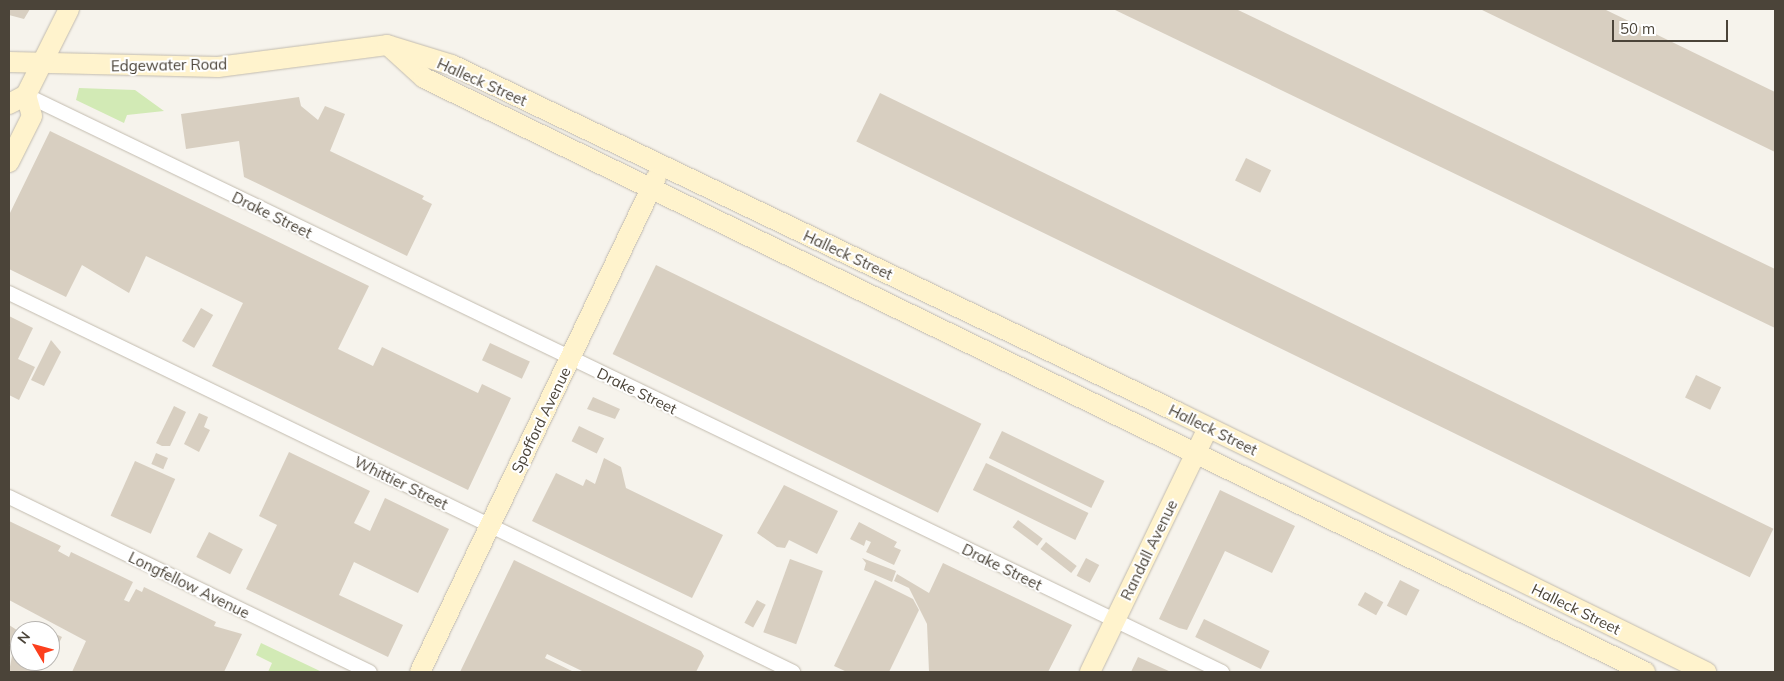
<!DOCTYPE html>
<html>
<head>
<meta charset="utf-8">
<style>
  body { margin:0 }
  #map { position:relative; width:1784px; height:681px; overflow:hidden; background:#f6f3ec; font-family:Mulish,sans-serif }
  div>[style] { position:absolute }
  [style*='--x'] { left:calc(var(--x)*1px); top:calc(var(--y)*1px); width:calc(var(--w)*1px); rotate:calc(var(--a)*1deg) }
  .green>* { inset:0; background:#d2eab5 }
  .building>* { inset:0; background:#d8cfc1; transform-origin:0 0 }
  .roads { filter:drop-shadow(0 0 1px #c2bbae) drop-shadow(0 0 1px #c2bbae) }
  .street>* { height:14px; margin:-7px; padding:0 7px; transform-origin:7px; border-radius:7px; background:#fff }
  .secondary>* { height:20px; margin:-10px; padding:0 10px; transform-origin:10px; border-radius:10px; background:#fff3cd }
  span { translate:-50% -50%; white-space:nowrap; text-align:center; line-height:1.15; -webkit-text-stroke:4px #fff; paint-order:stroke }
  .street-label { font-size:15px; color:#4b4439 }
  .frame { position:absolute; inset:0; border:10px solid #4b4439; pointer-events:none }
  .north { position:absolute; left:10px; top:621px; width:50px; height:50px; box-sizing:border-box; background:#fff; border:1px solid #b7b4b0; border-radius:50%; rotate:307deg; font-size:14px; font-weight:700; line-height:20px; text-align:center; color:#4b4439 }
  .north::after { content:''; display:block; margin:auto; width:18px; height:22px; background:#fc3f1d; clip-path:polygon(50% 0,100% 100%,50% 72%,0 100%) }
  .scale { position:absolute; left:1612px; top:20px; width:116px; height:22px; box-sizing:border-box; border:2px solid #4b4439; border-top:0; padding-left:6px; font-size:15px; line-height:18px; white-space:nowrap; color:#4b4439; -webkit-text-stroke:4px #fff; paint-order:stroke }
</style>
</head>
<body>
<div id="map">
  <div class="green">
    <div style="clip-path:polygon(79px 88px,135px 90px,164px 111px,127px 115px,124px 123px,76px 100px)"></div>
    <div style="clip-path:polygon(261px 643px,322px 672px,268px 672px,272px 663px,256px 655px)"></div>
  </div>
  <div class="building">
    <div style="clip-path:polygon(9px 9px,30px 9px,24px 19px,9px 15px)"></div>
    <div style="clip-path:polygon(1113px 9px,1236px 9px,1775px 269px,1775px 328px)"></div>
    <div style="clip-path:polygon(1480px 9px,1604px 9px,1775px 92px,1775px 152px)"></div>
    <div style="left:880px;top:93px;width:994px;height:54px;rotate:26deg"></div>
    <div style="clip-path:polygon(299px 97px,301px 106px,318px 120px,325px 106px,345px 114px,330px 151px,424px 196px,422px 199px,432px 204px,407px 256px,244px 177px,239px 141px,186px 149px,181px 114px)"></div>
    <div style="clip-path:polygon(50px 131px,369px 286px,338px 349px,373px 366px,382px 347px,478px 393px,482px 384px,511px 398px,468px 490px,212px 366px,243px 303px,146px 256px,129px 293px,82px 265px,66px 297px,9px 269px,9px 215px)"></div>
    <div style="left:1246px;top:158px;width:28px;height:25px;rotate:26deg"></div>
    <div style="left:656px;top:265px;width:362px;height:99px;rotate:26deg"></div>
    <div style="left:201px;top:308px;width:14px;height:38px;rotate:30deg"></div>
    <div style="clip-path:polygon(9px 316px,33px 328px,18px 359px,35px 367px,19px 400px,9px 395px)"></div>
    <div style="clip-path:polygon(51px 340px,61px 352px,44px 386px,31px 380px)"></div>
    <div style="left:490px;top:343px;width:44px;height:19px;rotate:25deg"></div>
    <div style="left:1696px;top:375px;width:28px;height:25px;rotate:26deg"></div>
    <div style="clip-path:polygon(593px 397px,620px 409px,615px 419px,587px 409px)"></div>
    <div style="clip-path:polygon(174px 406px,186px 412px,170px 446px,162px 446px,156px 443px)"></div>
    <div style="clip-path:polygon(199px 413px,208px 417px,204px 427px,210px 430px,199px 452px,184px 444px)"></div>
    <div style="left:579px;top:426px;width:28px;height:17px;rotate:26deg"></div>
    <div style="left:1002px;top:431px;width:114px;height:30px;rotate:26deg"></div>
    <div style="clip-path:polygon(289px 452px,370px 491px,354px 523px,370px 531px,385px 498px,449px 529px,418px 593px,354px 562px,339px 595px,403px 625px,388px 657px,246px 589px,277px 525px,259px 516px)"></div>
    <div style="left:156px;top:453px;width:13px;height:12px;rotate:23deg"></div>
    <div style="clip-path:polygon(604px 458px,621px 467px,626px 488px,723px 535px,692px 598px,532px 521px,556px 473px,583px 486px,586px 479px,595px 484px)"></div>
    <div style="left:135px;top:461px;width:44px;height:60px;rotate:24deg"></div>
    <div style="left:986px;top:463px;width:114px;height:30px;rotate:26deg"></div>
    <div style="clip-path:polygon(784px 485px,838px 511px,817px 554px,789px 540px,785px 548px,777px 547px,757px 533px)"></div>
    <div style="clip-path:polygon(1220px 490px,1295px 526px,1272px 573px,1225px 551px,1187px 630px,1179px 628px,1159px 619px)"></div>
    <div style="left:1018px;top:520px;width:31px;height:9px;rotate:37deg"></div>
    <div style="clip-path:polygon(9px 521px,61px 546px,58px 551px,69px 557px,71px 552px,133px 582px,124px 600px,129px 602px,136px 589px,142px 592px,144px 587px,216px 622px,214px 626px,242px 634px,224px 672px,72px 672px,86px 641px,9px 600px)"></div>
    <div style="clip-path:polygon(859px 522px,897px 542px,894px 547px,901px 550px,894px 565px,866px 552px,871px 542px,866px 540px,864px 546px,850px 539px)"></div>
    <div style="left:209px;top:532px;width:38px;height:28px;rotate:27deg"></div>
    <div style="left:1046px;top:542px;width:39px;height:9px;rotate:38deg"></div>
    <div style="clip-path:polygon(862px 558px,896px 571px,892px 582px,864px 570px,866px 563px)"></div>
    <div style="left:1086px;top:558px;width:15px;height:20px;rotate:28deg"></div>
    <div style="left:790px;top:559px;width:35px;height:78px;rotate:20deg"></div>
    <div style="clip-path:polygon(514px 560px,701px 651px,704px 656px,696px 672px,584px 672px,547px 654px,545px 658px,574px 672px,460px 672px)"></div>
    <div style="clip-path:polygon(943px 563px,1072px 625px,1048px 672px,929px 672px,927px 624px,909px 588px,894px 581px,897px 574px,929px 593px)"></div>
    <div style="clip-path:polygon(875px 580px,913px 599px,919px 610px,889px 672px,847px 672px,834px 666px)"></div>
    <div style="left:1400px;top:580px;width:22px;height:29px;rotate:27deg"></div>
    <div style="left:1365px;top:592px;width:21px;height:15px;rotate:29deg"></div>
    <div style="left:757px;top:600px;width:10px;height:26px;rotate:29deg"></div>
    <div style="left:1204px;top:619px;width:73px;height:20px;rotate:26deg"></div>
    <div style="clip-path:polygon(31px 622px,62px 637px,53px 655px,50px 631px,27px 631px)"></div>
    <div style="clip-path:polygon(9px 625px,20px 632px,20px 661px,40px 661px,36px 669px,42px 672px,9px 672px,14px 645px,9px 642px)"></div>
    <div style="clip-path:polygon(1138px 657px,1171px 672px,1131px 672px)"></div>
  </div>
  <div class="roads">
    <div class="street">
      <div style="--x:26;--y:95;--w:1328;--a:25.75"></div>
      <div style="--x:9;--y:293;--w:871;--a:25.8"></div>
      <div style="--x:9;--y:497;--w:401;--a:25.9"></div>
    </div>
    <div class="secondary">
      <div style="--x:389;--y:46;--w:47;--a:42.4"></div>
      <div style="--x:424;--y:78;--w:1358;--a:25.94"></div>
      <div style="--x:9;--y:62;--w:209;--a:1.4"></div>
      <div style="--x:218;--y:67;--w:170;--a:-7.4"></div>
      <div style="--x:387;--y:45;--w:68;--a:17.1"></div>
      <div style="--x:452;--y:65;--w:802;--a:25.57"></div>
      <div style="--x:1175;--y:411;--w:592;--a:26.18"></div>
      <div style="--x:9;--y:104;--w:19;--a:-28"></div>
      <div style="--x:26;--y:95;--w:96;--a:-63.4"></div>
      <div style="--x:9;--y:162;--w:51;--a:-63.4"></div>
      <div style="--x:32;--y:116;--w:22;--a:-106"></div>
      <div style="--x:420;--y:672;--w:547;--a:-64.46"></div>
      <div style="--x:1090;--y:672;--w:271;--a:-64.2"></div>
    </div>
  </div>
  <div class="street-label">
    <span style="left:169px;top:65px;rotate:-1deg">Edgewater Road</span>
    <span style="left:482px;top:82px;rotate:24deg">Halleck Street</span>
    <span style="left:272px;top:215px;rotate:26deg">Drake Street</span>
    <span style="left:848px;top:255px;rotate:25deg">Halleck Street</span>
    <span style="left:637px;top:391px;rotate:26deg">Drake Street</span>
    <span style="left:541px;top:420px;rotate:-64deg">Spofford Avenue</span>
    <span style="left:1213px;top:430px;rotate:26deg">Halleck Street</span>
    <span style="left:401px;top:483px;rotate:26deg">Whittier Street</span>
    <span style="left:1149px;top:550px;rotate:-64deg">Randall Avenue</span>
    <span style="left:1002px;top:567px;rotate:26deg">Drake Street</span>
    <span style="left:189px;top:585px;rotate:26deg">Longfellow Avenue</span>
    <span style="left:1576px;top:609px;rotate:26deg">Halleck Street</span>
  </div>
  <div class="frame"></div>
  <div class="north">N</div>
  <div class="scale">50 m</div>
</div>
</body>
</html>
